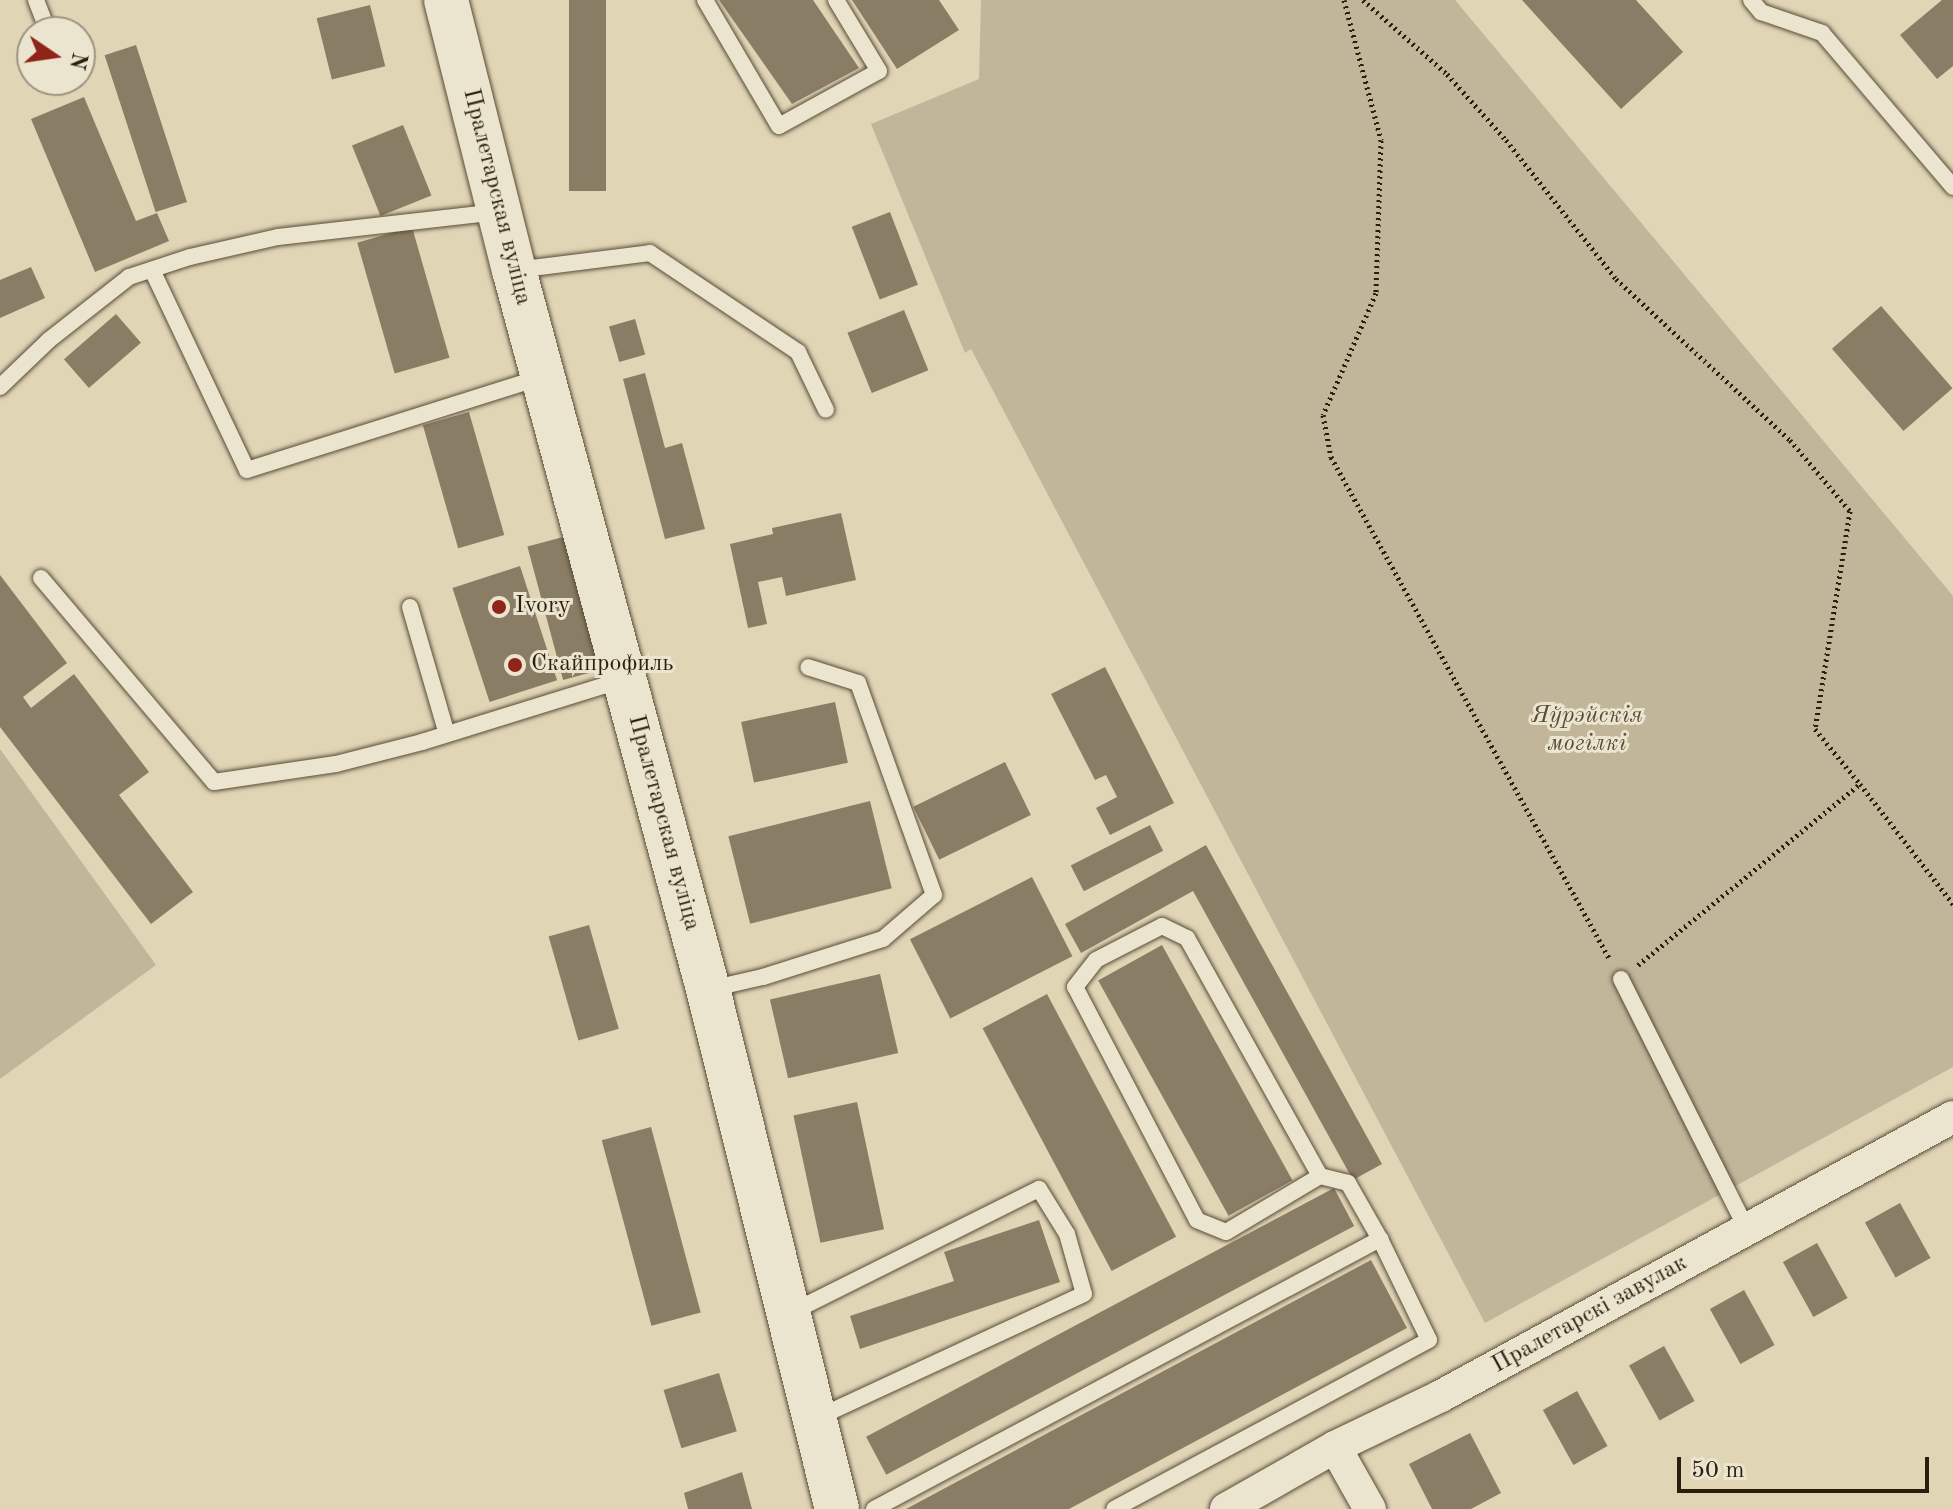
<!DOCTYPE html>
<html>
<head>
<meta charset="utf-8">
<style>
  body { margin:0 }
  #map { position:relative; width:1953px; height:1509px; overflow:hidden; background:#e0d5b5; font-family:"Old Standard TT",serif }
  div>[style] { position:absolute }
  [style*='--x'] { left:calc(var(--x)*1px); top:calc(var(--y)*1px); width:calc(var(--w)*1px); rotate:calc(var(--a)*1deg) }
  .green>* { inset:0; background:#c1b699 }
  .building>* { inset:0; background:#8a7d65; transform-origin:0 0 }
  .path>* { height:5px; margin-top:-2.5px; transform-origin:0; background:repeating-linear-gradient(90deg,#2c1e0f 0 2px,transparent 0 6px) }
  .roads { filter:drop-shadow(0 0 2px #594c38) drop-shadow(0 0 2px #594c38) }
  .lane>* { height:16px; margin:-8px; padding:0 8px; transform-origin:8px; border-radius:8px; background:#ebe4cf }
  .street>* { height:32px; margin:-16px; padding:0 16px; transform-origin:16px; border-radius:16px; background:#ebe4cf }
  .secondary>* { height:44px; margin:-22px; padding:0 22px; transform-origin:22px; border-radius:22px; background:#ebe4cf }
  .dots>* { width:22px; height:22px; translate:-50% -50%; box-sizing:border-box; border:4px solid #ebe4cf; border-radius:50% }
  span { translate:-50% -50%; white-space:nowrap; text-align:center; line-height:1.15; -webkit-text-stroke:6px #ebe4cf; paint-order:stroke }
  .street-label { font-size:24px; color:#2c1e0f }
  .poi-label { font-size:24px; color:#2c1e0f }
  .left { translate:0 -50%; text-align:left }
  .park-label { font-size:24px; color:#594c38; font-style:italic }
  .north { position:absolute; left:16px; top:16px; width:80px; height:80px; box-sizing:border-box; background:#ebe4cf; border:2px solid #9f9582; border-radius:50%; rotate:103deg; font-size:22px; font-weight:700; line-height:32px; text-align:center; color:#2c1e0f }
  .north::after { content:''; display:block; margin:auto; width:28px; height:36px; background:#8f2418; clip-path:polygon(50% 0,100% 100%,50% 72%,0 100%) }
  .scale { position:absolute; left:1677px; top:1457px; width:252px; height:36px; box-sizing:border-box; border:4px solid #2c1e0f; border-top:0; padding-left:10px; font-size:24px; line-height:28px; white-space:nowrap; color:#2c1e0f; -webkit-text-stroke:6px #ebe4cf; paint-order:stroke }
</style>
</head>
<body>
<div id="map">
  <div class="green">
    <div style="clip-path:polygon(981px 0,1455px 0,1953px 596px,1953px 1067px,1485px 1323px,971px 349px,965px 353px,871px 124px,979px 79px)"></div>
    <div style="clip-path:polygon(0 749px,156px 965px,0 1079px)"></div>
  </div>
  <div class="building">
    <div style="left:569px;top:0;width:37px;height:191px"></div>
    <div style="clip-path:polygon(719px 0,813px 0,859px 68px,792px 104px)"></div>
    <div style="clip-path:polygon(852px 0,939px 0,959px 30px,897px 69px)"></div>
    <div style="clip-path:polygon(1522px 0,1636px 0,1683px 52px,1621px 109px)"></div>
    <div style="clip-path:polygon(1942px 0,1953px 0,1953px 66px,1937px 79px,1900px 35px)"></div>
    <div style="left:370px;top:5px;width:63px;height:55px;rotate:76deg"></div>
    <div style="left:136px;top:45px;width:165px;height:33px;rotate:72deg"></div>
    <div style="clip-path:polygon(84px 97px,136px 221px,157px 213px,169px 241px,95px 272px,31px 119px)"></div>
    <div style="left:403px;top:125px;width:76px;height:55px;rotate:68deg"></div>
    <div style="left:890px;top:212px;width:78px;height:41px;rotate:69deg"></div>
    <div style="left:412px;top:227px;width:136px;height:57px;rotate:74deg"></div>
    <div style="clip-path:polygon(31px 267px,45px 298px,0 318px,0 280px)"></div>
    <div style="left:1881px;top:306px;width:109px;height:65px;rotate:49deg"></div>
    <div style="left:904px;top:310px;width:65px;height:61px;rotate:68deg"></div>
    <div style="left:116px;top:314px;width:38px;height:69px;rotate:49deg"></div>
    <div style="left:635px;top:319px;width:37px;height:27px;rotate:74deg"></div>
    <div style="clip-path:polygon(645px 373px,665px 448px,682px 443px,705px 529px,665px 539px,623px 379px)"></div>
    <div style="left:469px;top:412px;width:128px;height:48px;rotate:74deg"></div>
    <div style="clip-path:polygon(841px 513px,856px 580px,786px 596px,782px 577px,758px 582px,767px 624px,748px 628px,730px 544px,773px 534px,772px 528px)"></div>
    <div style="left:567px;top:536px;width:138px;height:41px;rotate:75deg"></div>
    <div style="left:520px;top:566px;width:120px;height:71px;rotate:72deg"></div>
    <div style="clip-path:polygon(0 575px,67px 663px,23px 697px,31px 708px,74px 674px,149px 772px,119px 795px,193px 892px,151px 924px,0 727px)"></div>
    <div style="clip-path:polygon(1105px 667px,1174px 803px,1110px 835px,1096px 808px,1117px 797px,1106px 775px,1095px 780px,1051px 694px)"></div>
    <div style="left:835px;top:702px;width:62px;height:96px;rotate:78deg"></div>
    <div style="left:1005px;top:762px;width:59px;height:102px;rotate:64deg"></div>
    <div style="left:870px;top:801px;width:90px;height:146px;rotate:76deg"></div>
    <div style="left:1150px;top:825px;width:29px;height:89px;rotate:63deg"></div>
    <div style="clip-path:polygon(1206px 845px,1382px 1164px,1353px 1180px,1193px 891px,1081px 953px,1065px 924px)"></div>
    <div style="left:1032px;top:877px;width:89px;height:137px;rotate:63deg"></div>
    <div style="left:589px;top:925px;width:108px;height:42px;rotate:74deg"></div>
    <div style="left:1162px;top:945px;width:269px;height:73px;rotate:61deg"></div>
    <div style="left:880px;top:974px;width:81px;height:113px;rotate:77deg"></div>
    <div style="left:1047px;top:994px;width:275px;height:73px;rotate:62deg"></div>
    <div style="left:857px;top:1102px;width:130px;height:65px;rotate:78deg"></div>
    <div style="left:651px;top:1127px;width:192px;height:51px;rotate:75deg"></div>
    <div style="left:1334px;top:1188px;width:43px;height:530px;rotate:62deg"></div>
    <div style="left:1900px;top:1203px;width:63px;height:40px;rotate:61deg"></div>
    <div style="clip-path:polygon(1039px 1220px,1060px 1282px,860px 1349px,850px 1316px,954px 1281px,944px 1252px)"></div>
    <div style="left:1817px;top:1243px;width:63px;height:39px;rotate:61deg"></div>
    <div style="clip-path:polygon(1371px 1260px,1407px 1328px,1069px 1509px,906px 1509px)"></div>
    <div style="left:1744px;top:1290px;width:63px;height:39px;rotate:61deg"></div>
    <div style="left:1664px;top:1346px;width:63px;height:40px;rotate:61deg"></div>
    <div style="left:719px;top:1373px;width:61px;height:58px;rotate:73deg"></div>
    <div style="left:1577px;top:1391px;width:63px;height:39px;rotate:61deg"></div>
    <div style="clip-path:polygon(1470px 1433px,1501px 1493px,1471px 1509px,1432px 1509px,1409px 1464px)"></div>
    <div style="clip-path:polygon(742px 1472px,752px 1509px,688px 1509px,684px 1493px)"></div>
  </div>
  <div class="path">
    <div style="--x:1344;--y:0;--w:145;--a:75.2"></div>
    <div style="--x:1381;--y:140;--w:153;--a:91.9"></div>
    <div style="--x:1376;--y:293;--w:133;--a:113.5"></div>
    <div style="--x:1323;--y:415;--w:43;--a:79.2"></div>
    <div style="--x:1331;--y:457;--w:573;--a:60.97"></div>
    <div style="--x:1363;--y:0;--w:112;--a:41.4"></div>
    <div style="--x:1447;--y:74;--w:89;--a:48.2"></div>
    <div style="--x:1506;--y:140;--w:177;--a:51.6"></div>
    <div style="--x:1616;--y:279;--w:237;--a:42.8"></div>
    <div style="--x:1790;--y:440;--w:93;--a:49.8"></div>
    <div style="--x:1850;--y:511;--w:221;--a:99.1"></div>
    <div style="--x:1815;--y:729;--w:71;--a:50.7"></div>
    <div style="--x:1638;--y:965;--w:286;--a:-39.2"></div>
    <div style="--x:1860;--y:784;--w:152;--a:52.2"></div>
  </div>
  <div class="roads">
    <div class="lane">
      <div style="--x:36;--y:0;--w:34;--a:69"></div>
      <div style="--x:705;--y:0;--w:146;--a:59.6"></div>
      <div style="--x:779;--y:126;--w:114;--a:-28.8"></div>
      <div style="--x:879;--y:71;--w:83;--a:-121.2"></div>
      <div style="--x:1751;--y:0;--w:16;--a:50"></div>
      <div style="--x:1761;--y:12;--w:65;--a:19"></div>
      <div style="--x:1822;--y:33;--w:202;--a:49.6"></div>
      <div style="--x:152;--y:270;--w:221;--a:64.6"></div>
      <div style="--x:247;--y:470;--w:309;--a:-17.5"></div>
      <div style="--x:516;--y:270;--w:135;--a:-7.2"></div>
      <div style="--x:650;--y:253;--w:178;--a:33.8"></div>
      <div style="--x:798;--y:352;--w:64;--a:64.2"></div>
      <div style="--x:0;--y:387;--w:68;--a:-43.8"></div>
      <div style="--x:49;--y:340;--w:102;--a:-38.2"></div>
      <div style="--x:129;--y:277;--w:64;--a:-18.2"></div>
      <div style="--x:190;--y:257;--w:90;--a:-12.8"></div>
      <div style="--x:278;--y:237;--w:221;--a:-6.5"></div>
      <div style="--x:41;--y:578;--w:267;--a:49.7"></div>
      <div style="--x:214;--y:782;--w:123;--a:-8.4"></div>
      <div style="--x:336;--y:764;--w:89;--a:-14.3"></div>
      <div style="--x:422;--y:742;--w:209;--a:-17.2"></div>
      <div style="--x:410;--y:607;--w:132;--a:73.8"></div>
      <div style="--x:1621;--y:979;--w:280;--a:63.3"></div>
      <div style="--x:710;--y:989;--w:54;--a:-12.8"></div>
      <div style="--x:763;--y:977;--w:126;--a:-17.6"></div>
      <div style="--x:883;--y:939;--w:67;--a:-40.8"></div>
      <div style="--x:934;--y:895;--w:225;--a:-109.7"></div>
      <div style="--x:858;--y:683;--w:52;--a:-162.3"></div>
      <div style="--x:1320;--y:1176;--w:109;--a:149.2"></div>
      <div style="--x:1226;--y:1232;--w:31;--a:-158"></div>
      <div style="--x:1197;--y:1220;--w:263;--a:-117.6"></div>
      <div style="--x:1075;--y:987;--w:34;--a:-52"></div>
      <div style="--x:1096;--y:960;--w:74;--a:-27.3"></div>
      <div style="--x:1162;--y:926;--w:28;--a:26"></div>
      <div style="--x:1187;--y:938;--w:273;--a:60.8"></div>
      <div style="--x:1320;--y:1176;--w:29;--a:14"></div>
      <div style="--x:1348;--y:1183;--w:64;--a:60.3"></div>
      <div style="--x:792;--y:1312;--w:276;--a:-26.5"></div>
      <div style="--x:1039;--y:1189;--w:53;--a:58.1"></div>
      <div style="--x:1067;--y:1234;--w:62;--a:74.2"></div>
      <div style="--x:1084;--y:1294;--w:294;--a:155.1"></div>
      <div style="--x:874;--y:1509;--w:574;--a:-28.08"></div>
      <div style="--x:1380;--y:1239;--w:112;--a:64.1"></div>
      <div style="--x:1429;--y:1340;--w:357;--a:151.8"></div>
    </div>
    <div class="street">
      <div style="--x:1335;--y:1447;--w:71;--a:60.6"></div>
      <div style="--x:1226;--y:1509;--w:125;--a:-29.6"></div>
      <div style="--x:1335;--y:1447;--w:118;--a:-25.7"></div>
      <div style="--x:1441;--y:1396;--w:583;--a:-28.59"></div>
    </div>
    <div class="secondary">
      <div style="--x:446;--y:0;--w:278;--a:75.9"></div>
      <div style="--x:514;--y:270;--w:745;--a:74.9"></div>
      <div style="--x:708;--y:989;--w:536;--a:76.07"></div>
    </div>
  </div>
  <div class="dots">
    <div style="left:499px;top:607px;background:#8f2418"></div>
    <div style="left:515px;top:665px;background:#8f2418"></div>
  </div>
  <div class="street-label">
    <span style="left:496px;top:197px;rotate:76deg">Пралетарская вуліца</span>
    <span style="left:663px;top:823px;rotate:75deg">Пралетарская вуліца</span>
    <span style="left:1590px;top:1315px;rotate:-29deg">Пралетарскі завулак</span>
  </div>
  <div class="poi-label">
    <span class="left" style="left:515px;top:607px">Ivory</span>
    <span class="left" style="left:531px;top:665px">Скайпрофиль</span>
  </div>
  <div class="park-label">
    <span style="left:1587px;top:731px">Яўрэйскія<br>могілкі</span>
  </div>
  <div class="north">N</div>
  <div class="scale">50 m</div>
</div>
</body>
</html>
